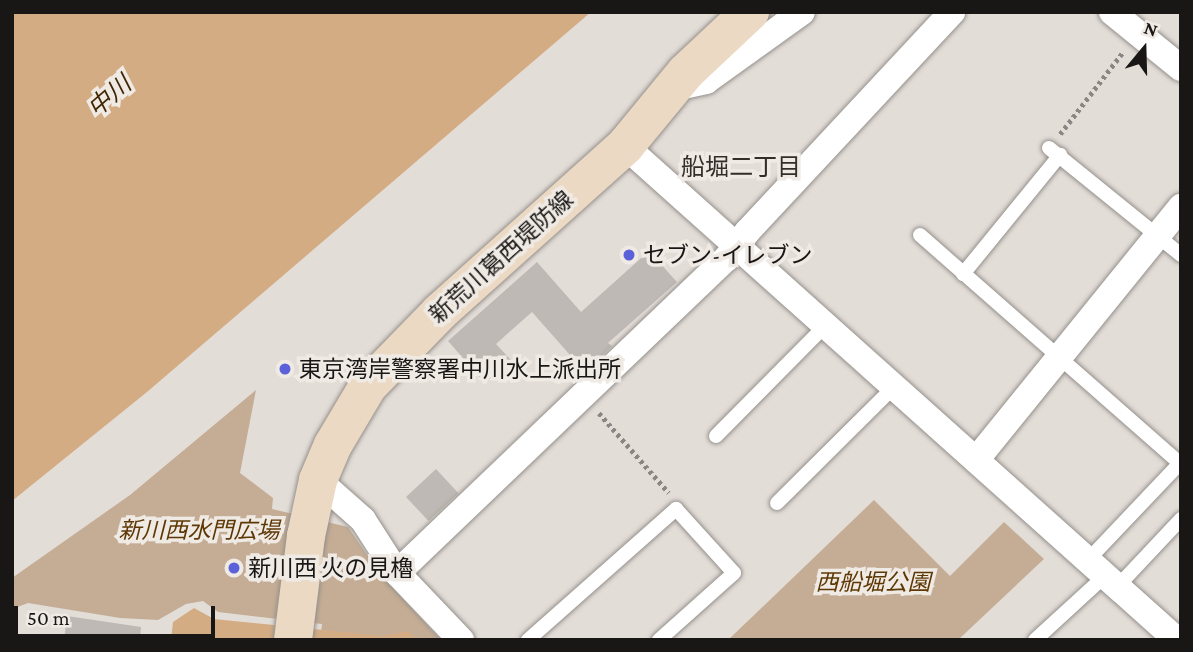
<!DOCTYPE html>
<html>
<head>
<meta charset="utf-8">
<style>
  body { margin:0 }
  #map { position:relative; width:1193px; height:652px; overflow:hidden; background:#e3ddd8; font-family:"Crimson Pro","Noto Sans JP",serif }
  div>[style] { position:absolute }
  [style*='--x'] { left:calc(var(--x)*1px); top:calc(var(--y)*1px); width:calc(var(--w)*1px); rotate:calc(var(--a)*1deg) }
  .green>* { inset:0; background:#c5ad95 }
  .water>* { inset:0; background:#d4ac84 }
  .building>* { inset:0; background:#beb9b4; transform-origin:0 0 }
  .path>* { height:4.5px; margin-top:-2.25px; transform-origin:0; background:repeating-linear-gradient(90deg,#8a8683 0 3.5px,transparent 0 7px) }
  .roads { filter:drop-shadow(0 0 2px #95908b) drop-shadow(0 0 2px #95908b) }
  .lane>* { height:14px; margin:-7px; padding:0 7px; transform-origin:7px; border-radius:7px; background:#fff }
  .street>* { height:26px; margin:-13px; padding:0 13px; transform-origin:13px; border-radius:13px; background:#fff }
  .secondary>* { height:38px; margin:-19px; padding:0 19px; transform-origin:19px; border-radius:19px; background:#ebd9c3 }
  .dots>* { width:19px; height:19px; translate:-50% -50%; box-sizing:border-box; border:4px solid #f0eae5; border-radius:50% }
  span { translate:-50% -50%; white-space:nowrap; text-align:center; line-height:1.15; -webkit-text-stroke:7px #f0eae5; paint-order:stroke }
  .poi-label { font-size:23px; color:#191715 }
  .left { translate:0 -50%; text-align:left }
  .street-label { font-size:23px; color:#191715 }
  .park-label { font-size:23px; color:#5e3804; font-style:italic }
  .water-label { font-size:24px; color:#422705; font-style:italic }
  .neighbourhood-label { font-size:24px; color:#322e2a }
  .frame { position:absolute; inset:0; border:14px solid #191715; pointer-events:none }
  .north { position:absolute; left:1109px; top:14px; width:70px; height:70px; -webkit-text-stroke:5px #f0eae5; paint-order:stroke; rotate:19deg; font-size:19px; font-weight:700; line-height:28px; text-align:center; color:#191715 }
  .north::after { content:''; display:block; margin:auto; width:24px; height:32px; background:#191715; clip-path:polygon(50% 0,100% 100%,50% 72%,0 100%) }
  .scale { position:absolute; left:14px; top:606px; width:201px; height:32px; box-sizing:border-box; border:4px solid #191715; border-top:0; padding-left:9px; font-size:21px; line-height:24px; white-space:nowrap; color:#191715; -webkit-text-stroke:5px #f0eae5; paint-order:stroke }
</style>
</head>
<body>
<div id="map">
  <div class="green">
    <div style="clip-path:polygon(256px 390px,240px 473px,273px 498px,272px 509px,348px 527px,380px 574px,441px 640px,320px 640px,322px 624px,218px 612px,203px 601px,186px 604px,158px 620px,120px 618px,28px 603px,12px 609px,12px 578px,130px 495px)"></div>
    <div style="clip-path:polygon(874px 500px,950px 576px,1004px 522px,1044px 559px,958px 640px,728px 640px)"></div>
  </div>
  <div class="water">
    <div style="clip-path:polygon(12px 12px,591px 12px,147px 392px,12px 501px)"></div>
    <div style="clip-path:polygon(194px 608px,214px 619px,383px 636px,408px 631px,417px 640px,171px 640px,173px 622px)"></div>
  </div>
  <div class="building">
    <div style="clip-path:polygon(649px 251px,677px 282px,608px 343px,612px 346px,585px 372px,532px 312px,496px 344px,511px 360px,485px 383px,448px 341px,537px 262px,581px 312px)"></div>
    <div style="left:436px;top:469px;width:33px;height:41px;rotate:47deg"></div>
    <div style="clip-path:polygon(67px 616px,141px 627px,140px 640px,64px 640px)"></div>
  </div>
  <div class="path">
    <div style="--x:1060;--y:134;--w:103;--a:-52.5"></div>
    <div style="--x:599;--y:413;--w:106;--a:48.8"></div>
  </div>
  <div class="roads">
    <div class="lane">
      <div style="--x:1049;--y:148;--w:170;--a:39"></div>
      <div style="--x:920;--y:235;--w:347;--a:41.3"></div>
      <div style="--x:963;--y:274;--w:154;--a:-50.8"></div>
      <div style="--x:716;--y:436;--w:156;--a:-45.3"></div>
      <div style="--x:777;--y:503;--w:165;--a:-44.8"></div>
      <div style="--x:1088;--y:560;--w:135;--a:-46.5"></div>
      <div style="--x:1118;--y:586;--w:92;--a:-46.8"></div>
      <div style="--x:528;--y:640;--w:198;--a:-41.5"></div>
      <div style="--x:676;--y:509;--w:86;--a:47.8"></div>
      <div style="--x:734;--y:573;--w:101;--a:138.2"></div>
      <div style="--x:1035;--y:640;--w:96;--a:-42.5"></div>
    </div>
    <div class="street">
      <div style="--x:1112;--y:12;--w:89;--a:39.1"></div>
      <div style="--x:674;--y:88;--w:33;--a:-12"></div>
      <div style="--x:706;--y:81;--w:118;--a:-35.7"></div>
      <div style="--x:625;--y:146;--w:741;--a:41.83"></div>
      <div style="--x:976;--y:460;--w:326;--a:-51"></div>
      <div style="--x:318;--y:480;--w:60;--a:41.6"></div>
      <div style="--x:363;--y:520;--w:63;--a:57.3"></div>
      <div style="--x:397;--y:573;--w:93;--a:46.3"></div>
      <div style="--x:397;--y:573;--w:455;--a:-43.7"></div>
      <div style="--x:726;--y:259;--w:34;--a:-52"></div>
      <div style="--x:747;--y:232;--w:301;--a:-47"></div>
    </div>
    <div class="secondary">
      <div style="--x:293;--y:640;--w:105;--a:-82.9"></div>
      <div style="--x:306;--y:536;--w:57;--a:-77.9"></div>
      <div style="--x:318;--y:480;--w:38;--a:-67"></div>
      <div style="--x:333;--y:445;--w:69;--a:-59.3"></div>
      <div style="--x:368;--y:386;--w:103;--a:-45.8"></div>
      <div style="--x:440;--y:312;--w:249;--a:-41.9"></div>
      <div style="--x:625;--y:146;--w:96;--a:-50.5"></div>
      <div style="--x:686;--y:72;--w:88;--a:-43.2"></div>
    </div>
  </div>
  <div class="dots">
    <div style="left:629px;top:255px;background:#5b61d9"></div>
    <div style="left:285px;top:369px;background:#5b61d9"></div>
    <div style="left:234px;top:568px;background:#5b61d9"></div>
  </div>
  <div class="poi-label">
    <span class="left" style="left:643px;top:255px">セブン-イレブン</span>
    <span class="left" style="left:299px;top:369px">東京湾岸警察署中川水上派出所</span>
    <span class="left" style="left:248px;top:568px">新川西 火の見櫓</span>
  </div>
  <div class="street-label">
    <span style="left:501px;top:257px;rotate:-42deg">新荒川葛西堤防線</span>
  </div>
  <div class="park-label">
    <span style="left:199px;top:530px">新川西水門広場</span>
    <span style="left:873px;top:582px">西船堀公園</span>
  </div>
  <div class="water-label">
    <span style="left:109px;top:96px;rotate:-41deg">中川</span>
  </div>
  <div class="neighbourhood-label">
    <span style="left:741px;top:167px">船堀二丁目</span>
  </div>
  <div class="frame"></div>
  <div class="north">N</div>
  <div class="scale">50 m</div>
</div>
</body>
</html>
